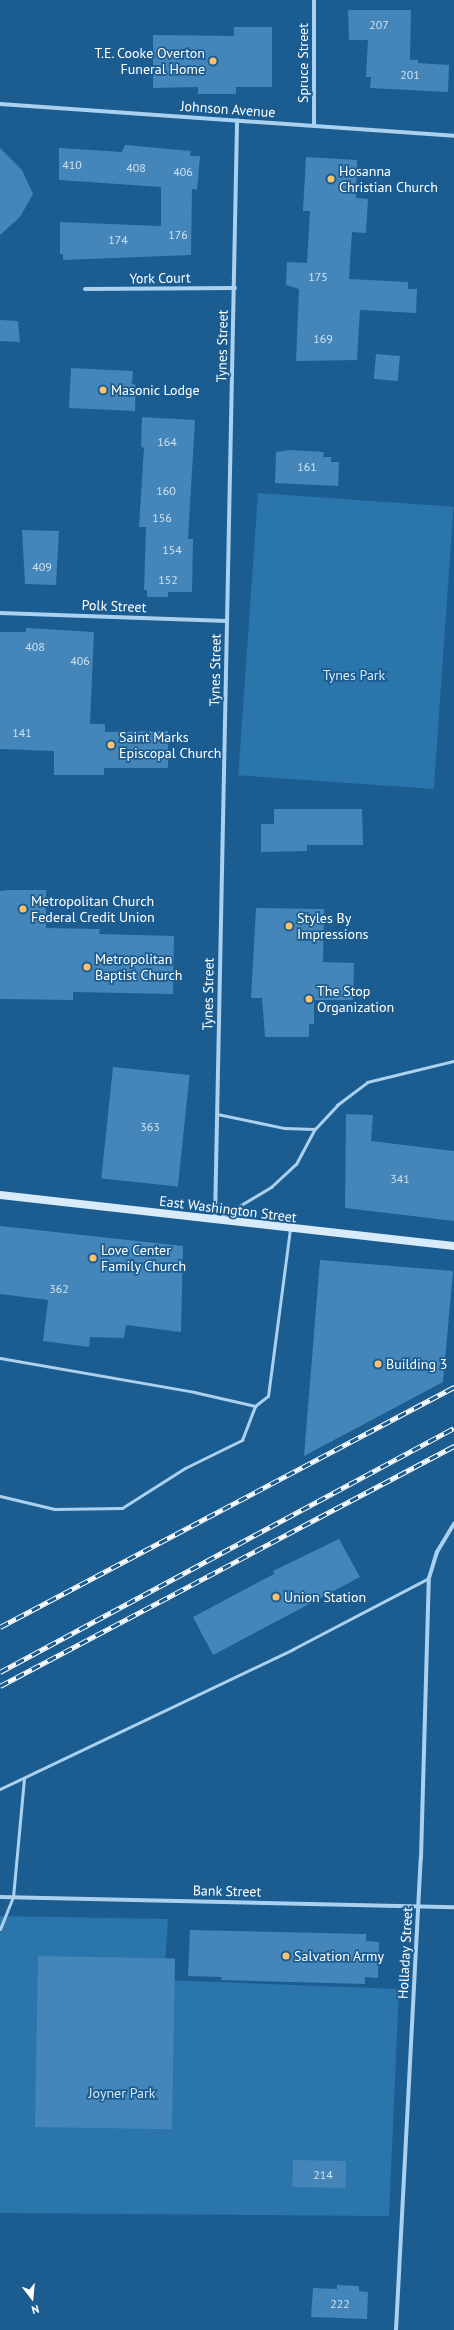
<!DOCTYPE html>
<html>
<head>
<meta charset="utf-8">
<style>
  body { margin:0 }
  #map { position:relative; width:454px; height:2330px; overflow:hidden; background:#1b5c91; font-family:"PT Sans",sans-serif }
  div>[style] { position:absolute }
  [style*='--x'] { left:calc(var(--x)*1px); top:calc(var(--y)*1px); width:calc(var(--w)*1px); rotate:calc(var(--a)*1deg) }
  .green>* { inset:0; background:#2b75ad; transform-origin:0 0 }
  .building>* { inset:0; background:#4486b9; transform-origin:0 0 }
  .lane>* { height:3px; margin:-1.5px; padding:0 1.5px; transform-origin:1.5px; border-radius:1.5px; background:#aad1ef }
  .street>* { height:4px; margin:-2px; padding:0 2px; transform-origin:2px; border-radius:2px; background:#aad1ef }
  .secondary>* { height:8px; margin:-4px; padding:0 4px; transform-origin:4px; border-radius:4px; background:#d8ebfa }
  .rail>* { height:4.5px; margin-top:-2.25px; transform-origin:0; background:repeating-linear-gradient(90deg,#1b5c91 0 9px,#fff 0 18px); box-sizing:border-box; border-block:1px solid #fff }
  .dots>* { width:11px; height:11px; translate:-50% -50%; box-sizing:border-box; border:2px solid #1b5c91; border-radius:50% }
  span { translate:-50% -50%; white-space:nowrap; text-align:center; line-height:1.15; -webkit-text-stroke:3.5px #1b5c91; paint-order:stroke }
  .number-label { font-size:12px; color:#d0e1ee }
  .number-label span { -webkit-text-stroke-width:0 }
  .poi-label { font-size:14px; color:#fff }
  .right { translate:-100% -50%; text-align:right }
  .left { translate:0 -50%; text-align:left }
  .street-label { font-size:14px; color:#fff }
  .park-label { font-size:14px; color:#d1e8fa }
  .north { position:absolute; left:12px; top:2278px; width:40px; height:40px; -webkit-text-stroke:3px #1b5c91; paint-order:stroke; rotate:164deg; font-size:11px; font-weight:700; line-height:16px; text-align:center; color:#fff }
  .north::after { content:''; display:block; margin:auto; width:14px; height:18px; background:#fff; clip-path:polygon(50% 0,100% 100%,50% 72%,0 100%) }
</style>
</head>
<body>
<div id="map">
  <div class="green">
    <div style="left:258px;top:493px;width:196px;height:283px;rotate:4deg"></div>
    <div style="clip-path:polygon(0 1916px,168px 1919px,164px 1980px,399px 1989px,389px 2216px,0 2213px)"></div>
  </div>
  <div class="building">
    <div style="clip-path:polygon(348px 10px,411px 10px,410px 60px,418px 60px,418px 63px,449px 65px,448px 92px,370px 88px,371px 77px,366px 77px,368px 40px,349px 40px)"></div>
    <div style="clip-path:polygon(234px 27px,272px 27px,272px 87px,236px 87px,236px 94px,198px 94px,198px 87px,153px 88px,153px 35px,234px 36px)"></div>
    <div style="clip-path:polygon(125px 145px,191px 151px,190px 156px,200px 156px,197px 190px,192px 189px,191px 255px,63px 260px,63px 254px,60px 254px,60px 222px,161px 226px,161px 187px,59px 180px,59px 148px,122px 152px)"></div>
    <div style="clip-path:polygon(0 148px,22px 170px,33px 194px,20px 217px,0 235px)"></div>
    <div style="clip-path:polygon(306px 157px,357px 160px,356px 198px,368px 199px,366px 233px,352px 232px,349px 279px,408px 282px,408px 289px,417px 289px,416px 313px,360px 310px,357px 360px,296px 361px,299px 289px,286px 285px,287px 262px,307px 263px,310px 211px,303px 211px)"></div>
    <div style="clip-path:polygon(0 320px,18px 321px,20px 342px,0 341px)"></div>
    <div style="left:376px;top:354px;width:24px;height:25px;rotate:5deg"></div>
    <div style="clip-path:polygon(71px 368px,133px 371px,132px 384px,136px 385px,135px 411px,69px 408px)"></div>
    <div style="clip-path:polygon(142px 417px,195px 420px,188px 539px,193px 539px,192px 592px,168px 592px,168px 597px,147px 597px,147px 590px,144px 590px,146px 527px,139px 527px,144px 448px,141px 447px)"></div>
    <div style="clip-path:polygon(290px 450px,324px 452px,323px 457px,331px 457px,331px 462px,339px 462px,338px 486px,275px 483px,276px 452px)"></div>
    <div style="clip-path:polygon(22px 530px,59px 531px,56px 585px,25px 584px)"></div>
    <div style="clip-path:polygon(26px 628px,94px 632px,90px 724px,105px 724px,105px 732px,168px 731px,168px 768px,104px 768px,104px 775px,54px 775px,54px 751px,0 749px,0 632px,26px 632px)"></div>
    <div style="clip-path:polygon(274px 809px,362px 809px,363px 845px,307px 845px,307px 851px,261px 852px,261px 824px,274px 824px)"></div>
    <div style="clip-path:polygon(8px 890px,46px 890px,46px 928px,100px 929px,99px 934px,174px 936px,173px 994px,73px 992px,73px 1000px,0 999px,0 891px)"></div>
    <div style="clip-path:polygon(256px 908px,324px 909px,323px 962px,354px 963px,353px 1000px,314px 1000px,314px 1024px,309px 1024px,309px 1037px,265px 1037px,262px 998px,251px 998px)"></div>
    <div style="left:113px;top:1067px;width:77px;height:112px;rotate:6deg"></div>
    <div style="clip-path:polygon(346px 1114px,373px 1115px,371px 1141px,454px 1151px,454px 1221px,345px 1208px)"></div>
    <div style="clip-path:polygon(0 1226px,183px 1246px,181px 1332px,126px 1325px,124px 1338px,90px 1337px,89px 1347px,43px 1341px,48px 1300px,0 1294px)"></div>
    <div style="clip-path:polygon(320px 1260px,453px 1271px,443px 1382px,304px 1456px)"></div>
    <div style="clip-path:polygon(339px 1539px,360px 1577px,213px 1655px,193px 1617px,274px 1574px,273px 1571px)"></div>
    <div style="clip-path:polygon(190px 1930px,366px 1934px,366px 1941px,379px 1942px,378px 1978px,365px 1977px,365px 1984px,221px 1980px,222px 1977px,188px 1976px)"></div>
    <div style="left:38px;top:1956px;width:137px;height:171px;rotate:1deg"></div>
    <div style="left:293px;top:2160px;width:53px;height:27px;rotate:1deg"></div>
    <div style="clip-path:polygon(337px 2285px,359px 2286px,359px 2291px,368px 2292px,367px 2319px,311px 2317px,313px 2288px,337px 2289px)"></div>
  </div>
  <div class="lane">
    <div style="--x:217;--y:1114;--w:68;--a:11.8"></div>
    <div style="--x:284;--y:1128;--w:31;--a:2"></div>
    <div style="--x:219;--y:1218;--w:61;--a:-30.8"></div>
    <div style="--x:271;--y:1187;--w:34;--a:-43"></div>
    <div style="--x:296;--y:1164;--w:40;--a:-62"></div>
    <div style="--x:315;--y:1129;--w:33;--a:-47"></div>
    <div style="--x:337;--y:1105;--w:38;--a:-37"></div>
    <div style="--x:367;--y:1082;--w:89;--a:-13.6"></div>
    <div style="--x:0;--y:1358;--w:197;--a:9.9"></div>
    <div style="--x:194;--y:1392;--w:63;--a:12.9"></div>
    <div style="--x:0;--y:1496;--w:56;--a:13.5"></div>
    <div style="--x:54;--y:1509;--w:68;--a:-0.8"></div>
    <div style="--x:122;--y:1508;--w:75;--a:-32.4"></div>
    <div style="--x:185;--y:1468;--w:64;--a:-26.2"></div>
    <div style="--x:242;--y:1440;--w:36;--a:-69"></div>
    <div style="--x:255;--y:1406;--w:16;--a:-38"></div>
    <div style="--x:268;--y:1396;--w:167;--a:-82.5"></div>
    <div style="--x:0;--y:1789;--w:325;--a:-25.5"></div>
    <div style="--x:293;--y:1649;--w:153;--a:-27.6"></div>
    <div style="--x:0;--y:1929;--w:35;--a:-68"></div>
    <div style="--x:13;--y:1897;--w:119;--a:-84.7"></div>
  </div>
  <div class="street">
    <div style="--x:314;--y:0;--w:126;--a:90"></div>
    <div style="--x:0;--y:104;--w:455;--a:4"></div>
    <div style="--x:85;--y:289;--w:150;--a:-0.4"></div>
    <div style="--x:0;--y:613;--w:227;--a:2"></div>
    <div style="--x:215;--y:1220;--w:1100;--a:-88.85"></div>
    <div style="--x:0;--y:1897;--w:454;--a:1.3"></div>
    <div style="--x:396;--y:2330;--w:473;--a:-87"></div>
    <div style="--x:421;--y:1858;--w:280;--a:-88.4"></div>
    <div style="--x:429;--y:1578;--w:27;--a:-73"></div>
    <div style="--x:437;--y:1552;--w:33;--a:-59"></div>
  </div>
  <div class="secondary">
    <div style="--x:0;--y:1195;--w:457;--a:6.4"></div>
  </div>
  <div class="rail">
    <div style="--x:0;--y:1627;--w:514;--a:-27.86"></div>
    <div style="--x:0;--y:1672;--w:515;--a:-28.26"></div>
    <div style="--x:0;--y:1686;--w:514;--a:-27.86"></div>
  </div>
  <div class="dots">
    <div style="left:213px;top:61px;background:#ffc268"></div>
    <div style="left:331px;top:179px;background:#ffc268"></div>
    <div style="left:103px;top:390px;background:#ffc268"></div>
    <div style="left:111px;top:745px;background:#ffc268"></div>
    <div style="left:23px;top:909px;background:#ffc268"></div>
    <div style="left:289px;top:926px;background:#ffc268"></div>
    <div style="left:87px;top:967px;background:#ffc268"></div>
    <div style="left:309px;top:999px;background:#ffc268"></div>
    <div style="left:93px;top:1258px;background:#ffc268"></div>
    <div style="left:378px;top:1364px;background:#ffc268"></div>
    <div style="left:276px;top:1597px;background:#ffc268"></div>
    <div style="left:286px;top:1956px;background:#ffc268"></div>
  </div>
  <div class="number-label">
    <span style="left:379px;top:25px">207</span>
    <span style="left:410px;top:75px">201</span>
    <span style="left:72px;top:165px">410</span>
    <span style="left:136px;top:168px">408</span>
    <span style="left:183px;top:172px">406</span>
    <span style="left:178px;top:235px">176</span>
    <span style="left:118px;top:240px">174</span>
    <span style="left:318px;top:277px">175</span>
    <span style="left:323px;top:339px">169</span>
    <span style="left:167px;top:442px">164</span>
    <span style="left:307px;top:467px">161</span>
    <span style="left:166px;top:491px">160</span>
    <span style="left:162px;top:518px">156</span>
    <span style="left:172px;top:550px">154</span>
    <span style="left:42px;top:567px">409</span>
    <span style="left:168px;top:580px">152</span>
    <span style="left:35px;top:647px">408</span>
    <span style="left:80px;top:661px">406</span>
    <span style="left:22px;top:733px">141</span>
    <span style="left:150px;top:1127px">363</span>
    <span style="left:400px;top:1179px">341</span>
    <span style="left:59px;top:1289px">362</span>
    <span style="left:323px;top:2175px">214</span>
    <span style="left:340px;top:2304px">222</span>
  </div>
  <div class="poi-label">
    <span class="right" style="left:205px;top:61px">T.E. Cooke Overton<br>Funeral Home</span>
    <span class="left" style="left:339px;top:179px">Hosanna<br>Christian Church</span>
    <span class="left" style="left:111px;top:390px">Masonic Lodge</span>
    <span class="left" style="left:119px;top:745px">Saint Marks<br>Episcopal Church</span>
    <span class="left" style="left:31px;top:909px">Metropolitan Church<br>Federal Credit Union</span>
    <span class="left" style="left:297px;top:926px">Styles By<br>Impressions</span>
    <span class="left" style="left:95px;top:967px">Metropolitan<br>Baptist Church</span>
    <span class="left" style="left:317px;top:999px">The Stop<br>Organization</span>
    <span class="left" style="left:101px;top:1258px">Love Center<br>Family Church</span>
    <span class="left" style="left:386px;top:1364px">Building 3</span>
    <span class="left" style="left:284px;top:1597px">Union Station</span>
    <span class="left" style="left:294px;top:1956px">Salvation Army</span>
  </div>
  <div class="street-label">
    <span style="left:303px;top:63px;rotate:-90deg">Spruce Street</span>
    <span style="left:228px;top:109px;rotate:4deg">Johnson Avenue</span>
    <span style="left:160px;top:278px;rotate:-1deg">York Court</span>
    <span style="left:222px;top:346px;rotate:-89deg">Tynes Street</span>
    <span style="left:114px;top:606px;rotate:2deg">Polk Street</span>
    <span style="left:215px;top:670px;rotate:-89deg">Tynes Street</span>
    <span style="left:208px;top:994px;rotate:-89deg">Tynes Street</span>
    <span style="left:228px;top:1209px;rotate:7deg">East Washington Street</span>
    <span style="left:227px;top:1891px;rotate:1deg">Bank Street</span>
    <span style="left:405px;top:1953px;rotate:-87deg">Holladay Street</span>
  </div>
  <div class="park-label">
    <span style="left:354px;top:675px">Tynes Park</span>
    <span style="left:122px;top:2093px">Joyner Park</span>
  </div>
  <div class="north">N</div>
</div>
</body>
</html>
